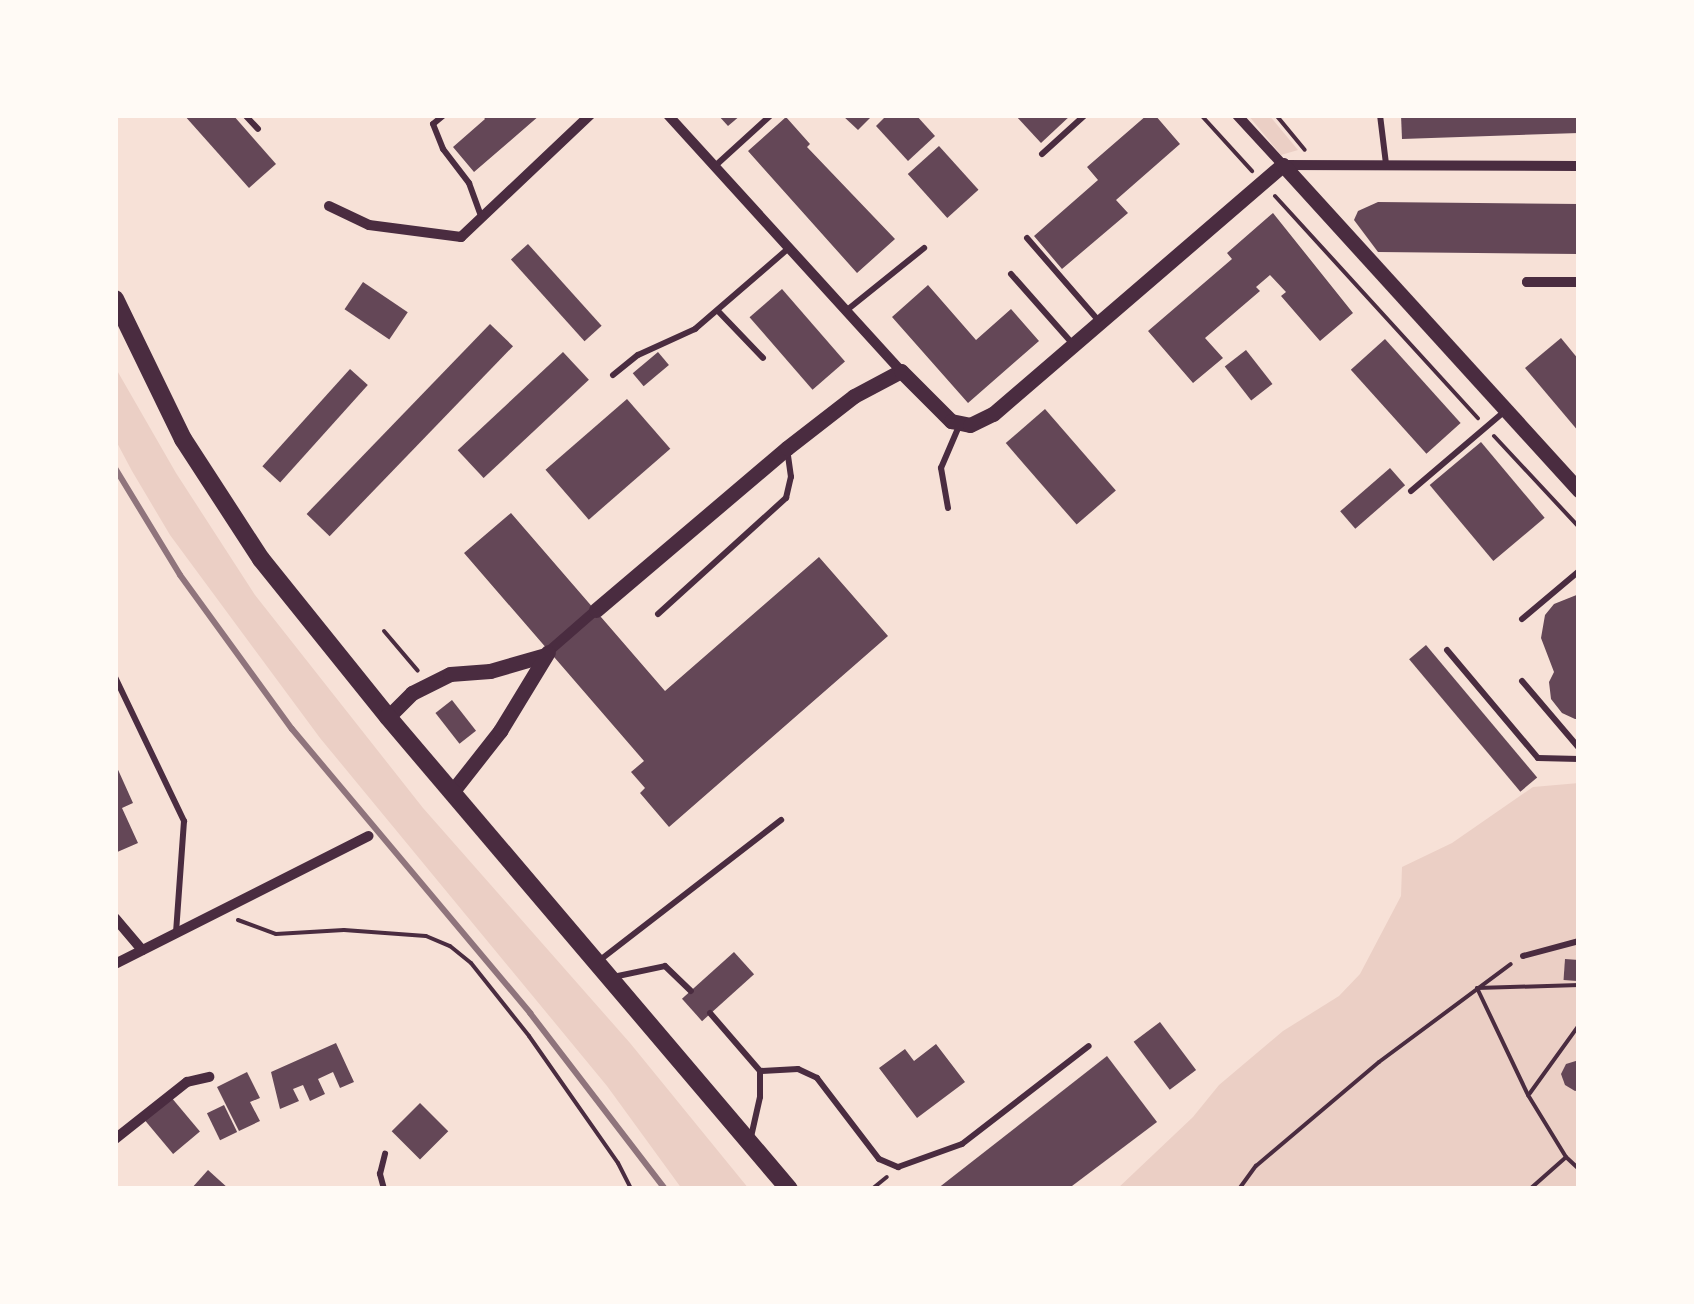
<!DOCTYPE html>
<html>
<head>
<meta charset="utf-8">
<style>
  body { margin:0 }
  #map { position:relative; width:1694px; height:1304px; overflow:hidden; background:#f7e1d7; font-family:"Exo 2",sans-serif }
  div>[style] { position:absolute }
  [style*='--x'] { left:calc(var(--x)*1px); top:calc(var(--y)*1px); width:calc(var(--w)*1px); rotate:calc(var(--a)*1deg) }
  .green>* { inset:0; background:#ebcfc5 }
  .building>* { inset:0; background:#644757; transform-origin:0 0 }
  .path>* { height:4px; margin:-2px; padding:0 2px; transform-origin:2px; border-radius:2px; background:#4a2c40 }
  .service>* { height:6px; margin:-3px; padding:0 3px; transform-origin:3px; border-radius:3px; background:#4a2c40 }
  .minor>* { height:10px; margin:-5px; padding:0 5px; transform-origin:5px; border-radius:5px; background:#4a2c40 }
  .tertiary>* { height:15px; margin:-7.5px; padding:0 7.5px; transform-origin:7.5px; border-radius:7.5px; background:#4a2c40 }
  .secondary>* { height:18px; margin:-9px; padding:0 9px; transform-origin:9px; border-radius:9px; background:#4a2c40 }
  .rail>* { height:6px; margin:-3px; padding:0 3px; transform-origin:3px; border-radius:3px; background:#8f747c }
  span { translate:-50% -50%; white-space:nowrap; text-align:center; line-height:1.15; -webkit-text-stroke:10px #fffaf5; paint-order:stroke }
  .frame { position:absolute; inset:0; border:118px solid #fffaf5; pointer-events:none }
</style>
</head>
<body>
<div id="map">
  <div class="green">
    <div style="clip-path:polygon(1248px 115px,1269px 115px,1298px 150px,1281px 155px)"></div>
    <div style="clip-path:polygon(115px 367px,176px 473px,255px 595px,423px 808px,630px 1043px,749px 1189px,682px 1189px,607px 1086px,320px 738px,170px 535px,132px 471px,115px 439px)"></div>
    <div style="clip-path:polygon(1579px 783px,1579px 1189px,1117px 1189px,1193px 1117px,1219px 1085px,1283px 1031px,1339px 996px,1360px 974px,1401px 896px,1402px 867px,1452px 843px,1533px 787px)"></div>
  </div>
  <div class="building">
    <div style="clip-path:polygon(184px 115px,233px 115px,276px 164px,249px 188px)"></div>
    <div style="clip-path:polygon(482px 115px,540px 115px,474px 172px,453px 147px,485px 119px)"></div>
    <div style="clip-path:polygon(718px 115px,741px 115px,728px 126px)"></div>
    <div style="clip-path:polygon(842px 115px,873px 115px,858px 130px)"></div>
    <div style="clip-path:polygon(887px 115px,916px 115px,935px 136px,908px 161px,876px 126px)"></div>
    <div style="clip-path:polygon(1015px 115px,1071px 115px,1041px 143px)"></div>
    <div style="clip-path:polygon(1147px 115px,1155px 115px,1180px 144px,1116px 200px,1128px 213px,1062px 269px,1034px 236px,1098px 180px,1087px 167px)"></div>
    <div style="clip-path:polygon(1401px 115px,1579px 115px,1579px 133px,1402px 139px)"></div>
    <div style="clip-path:polygon(786px 117px,810px 144px,807px 147px,895px 239px,857px 273px,748px 151px)"></div>
    <div style="left:939px;top:146px;width:59px;height:42px;rotate:48deg"></div>
    <div style="clip-path:polygon(1378px 202px,1579px 204px,1579px 254px,1378px 252px,1354px 220px,1358px 211px)"></div>
    <div style="clip-path:polygon(1273px 213px,1353px 313px,1320px 341px,1281px 296px,1286px 292px,1270px 275px,1256px 287px,1260px 291px,1205px 338px,1223px 358px,1193px 383px,1148px 331px,1232px 259px,1227px 253px)"></div>
    <div style="left:528px;top:244px;width:110px;height:23px;rotate:48deg"></div>
    <div style="left:363px;top:282px;width:54px;height:33px;rotate:34deg"></div>
    <div style="clip-path:polygon(928px 285px,976px 340px,1011px 309px,1039px 341px,968px 403px,892px 317px)"></div>
    <div style="left:782px;top:289px;width:96px;height:43px;rotate:49deg"></div>
    <div style="left:490px;top:324px;width:32px;height:264px;rotate:44deg"></div>
    <div style="clip-path:polygon(1561px 338px,1579px 360px,1579px 432px,1525px 368px)"></div>
    <div style="left:1385px;top:339px;width:113px;height:46px;rotate:48deg"></div>
    <div style="left:1246px;top:350px;width:43px;height:27px;rotate:52deg"></div>
    <div style="left:563px;top:352px;width:38px;height:144px;rotate:47deg"></div>
    <div style="left:658px;top:352px;width:17px;height:33px;rotate:50deg"></div>
    <div style="left:350px;top:369px;width:24px;height:131px;rotate:42deg"></div>
    <div style="left:627px;top:399px;width:66px;height:108px;rotate:49deg"></div>
    <div style="left:1045px;top:409px;width:108px;height:52px;rotate:49deg"></div>
    <div style="left:1481px;top:442px;width:99px;height:67px;rotate:50deg"></div>
    <div style="left:1390px;top:468px;width:23px;height:66px;rotate:49deg"></div>
    <div style="clip-path:polygon(511px 513px,665px 691px,819px 557px,888px 636px,669px 827px,640px 793px,645px 788px,631px 772px,644px 761px,464px 553px)"></div>
    <div style="clip-path:polygon(1579px 594px,1579px 719px,1575px 719px,1562px 713px,1551px 699px,1549px 682px,1554px 672px,1541px 638px,1545px 615px,1554px 604px)"></div>
    <div style="left:1426px;top:645px;width:173px;height:22px;rotate:50deg"></div>
    <div style="left:452px;top:700px;width:39px;height:21px;rotate:52deg"></div>
    <div style="clip-path:polygon(115px 763px,133px 803px,122px 808px,138px 843px,115px 853px)"></div>
    <div style="left:734px;top:952px;width:30px;height:70px;rotate:48deg"></div>
    <div style="left:1565px;top:959px;width:14px;height:21px;rotate:4deg"></div>
    <div style="left:1160px;top:1022px;width:60px;height:33px;rotate:53deg"></div>
    <div style="clip-path:polygon(336px 1043px,354px 1082px,340px 1088px,333px 1072px,318px 1079px,325px 1094px,310px 1101px,303px 1085px,293px 1089px,299px 1101px,280px 1109px,271px 1072px)"></div>
    <div style="clip-path:polygon(936px 1044px,965px 1082px,917px 1118px,879px 1068px,905px 1049px,914px 1061px)"></div>
    <div style="clip-path:polygon(1107px 1056px,1157px 1122px,1068px 1189px,937px 1189px)"></div>
    <div style="clip-path:polygon(1579px 1060px,1579px 1090px,1575px 1091px,1565px 1085px,1561px 1074px,1566px 1064px)"></div>
    <div style="clip-path:polygon(247px 1072px,260px 1098px,250px 1102px,260px 1121px,239px 1131px,217px 1087px)"></div>
    <div style="left:171px;top:1097px;width:45px;height:35px;rotate:50deg"></div>
    <div style="left:420px;top:1103px;width:40px;height:40px;rotate:45deg"></div>
    <div style="left:224px;top:1105px;width:30px;height:19px;rotate:64deg"></div>
    <div style="clip-path:polygon(208px 1170px,229px 1189px,191px 1189px)"></div>
  </div>
  <div class="path">
    <div style="--x:1201;--y:115;--w:76;--a:47.7"></div>
    <div style="--x:1276;--y:115;--w:45;--a:50.4"></div>
    <div style="--x:1275;--y:196;--w:301;--a:47.6"></div>
    <div style="--x:1494;--y:436;--w:125;--a:47"></div>
    <div style="--x:384;--y:631;--w:52;--a:49.6"></div>
    <div style="--x:238;--y:920;--w:40;--a:20.2"></div>
    <div style="--x:276;--y:934;--w:68;--a:-3.4"></div>
    <div style="--x:344;--y:930;--w:82;--a:4.2"></div>
    <div style="--x:426;--y:936;--w:26;--a:23"></div>
    <div style="--x:450;--y:946;--w:27;--a:39"></div>
    <div style="--x:471;--y:963;--w:93;--a:51.5"></div>
    <div style="--x:529;--y:1036;--w:155;--a:55"></div>
    <div style="--x:618;--y:1163;--w:29;--a:63"></div>
    <div style="--x:1579;--y:985;--w:102;--a:178.3"></div>
    <div style="--x:1477;--y:988;--w:119;--a:64.5"></div>
    <div style="--x:1528;--y:1095;--w:73;--a:58.5"></div>
    <div style="--x:1566;--y:1157;--w:18;--a:43"></div>
    <div style="--x:1530;--y:1093;--w:84;--a:-54.2"></div>
    <div style="--x:872;--y:1189;--w:19;--a:-39"></div>
    <div style="--x:1239;--y:1189;--w:29;--a:-54"></div>
    <div style="--x:1256;--y:1166;--w:161;--a:-40.2"></div>
    <div style="--x:1379;--y:1062;--w:164;--a:-36.6"></div>
    <div style="--x:1530;--y:1189;--w:48;--a:-41.6"></div>
  </div>
  <div class="service">
    <div style="--x:245;--y:115;--w:19;--a:47"></div>
    <div style="--x:444;--y:115;--w:14;--a:141"></div>
    <div style="--x:433;--y:124;--w:27;--a:68"></div>
    <div style="--x:443;--y:149;--w:43;--a:52.6"></div>
    <div style="--x:469;--y:183;--w:35;--a:70"></div>
    <div style="--x:1380;--y:115;--w:49;--a:83"></div>
    <div style="--x:1042;--y:154;--w:58;--a:-42.2"></div>
    <div style="--x:715;--y:166;--w:76;--a:-42.3"></div>
    <div style="--x:1027;--y:238;--w:110;--a:49.1"></div>
    <div style="--x:1011;--y:274;--w:94;--a:48.5"></div>
    <div style="--x:847;--y:310;--w:99;--a:-38.8"></div>
    <div style="--x:718;--y:311;--w:65;--a:46.2"></div>
    <div style="--x:613;--y:375;--w:32;--a:-39"></div>
    <div style="--x:638;--y:355;--w:63;--a:-24.5"></div>
    <div style="--x:695;--y:329;--w:125;--a:-40.8"></div>
    <div style="--x:1411;--y:491;--w:123;--a:-40.4"></div>
    <div style="--x:948;--y:508;--w:41;--a:-99.9"></div>
    <div style="--x:941;--y:468;--w:46;--a:-66.8"></div>
    <div style="--x:658;--y:614;--w:173;--a:-42.2"></div>
    <div style="--x:786;--y:498;--w:22;--a:-77"></div>
    <div style="--x:791;--y:477;--w:28;--a:-98"></div>
    <div style="--x:1522;--y:619;--w:75;--a:-40.1"></div>
    <div style="--x:1447;--y:650;--w:141;--a:49.9"></div>
    <div style="--x:1538;--y:758;--w:41;--a:1.4"></div>
    <div style="--x:115;--y:677;--w:160;--a:64.4"></div>
    <div style="--x:184;--y:821;--w:111;--a:94.1"></div>
    <div style="--x:1522;--y:681;--w:88;--a:49.6"></div>
    <div style="--x:1523;--y:956;--w:58;--a:-15"></div>
    <div style="--x:600;--y:960;--w:229;--a:-37.7"></div>
    <div style="--x:613;--y:977;--w:53;--a:-11.9"></div>
    <div style="--x:665;--y:966;--w:36;--a:44"></div>
    <div style="--x:710;--y:1013;--w:77;--a:49.2"></div>
    <div style="--x:760;--y:1071;--w:26;--a:90"></div>
    <div style="--x:760;--y:1097;--w:41;--a:102.7"></div>
    <div style="--x:760;--y:1071;--w:38;--a:-3"></div>
    <div style="--x:798;--y:1069;--w:21;--a:25"></div>
    <div style="--x:817;--y:1078;--w:102;--a:52.6"></div>
    <div style="--x:879;--y:1159;--w:21;--a:23"></div>
    <div style="--x:898;--y:1167;--w:68;--a:-19.8"></div>
    <div style="--x:962;--y:1144;--w:160;--a:-37.7"></div>
    <div style="--x:384;--y:1189;--w:16;--a:-105"></div>
    <div style="--x:380;--y:1174;--w:21;--a:-76"></div>
  </div>
  <div class="minor">
    <div style="--x:668;--y:115;--w:346;--a:47.7"></div>
    <div style="--x:1237;--y:115;--w:68;--a:47.4"></div>
    <div style="--x:1283;--y:165;--w:296;--a:0.2"></div>
    <div style="--x:329;--y:206;--w:44;--a:25.4"></div>
    <div style="--x:369;--y:225;--w:93;--a:7.4"></div>
    <div style="--x:461;--y:237;--w:178;--a:-43.4"></div>
    <div style="--x:1579;--y:282;--w:52;--a:180"></div>
    <div style="--x:1527;--y:282;--w:52;--a:0"></div>
    <div style="--x:549;--y:651;--w:62;--a:-41.1"></div>
    <div style="--x:115;--y:918;--w:42;--a:49.8"></div>
    <div style="--x:115;--y:964;--w:284;--a:-26.8"></div>
    <div style="--x:115;--y:1139;--w:92;--a:-38.4"></div>
    <div style="--x:187;--y:1082;--w:23;--a:-13"></div>
  </div>
  <div class="tertiary">
    <div style="--x:596;--y:610;--w:250;--a:-40.3"></div>
    <div style="--x:787;--y:448;--w:85;--a:-37.8"></div>
    <div style="--x:854;--y:396;--w:53;--a:-28"></div>
    <div style="--x:901;--y:371;--w:71;--a:45"></div>
    <div style="--x:951;--y:421;--w:19;--a:12"></div>
    <div style="--x:970;--y:425;--w:25;--a:-26"></div>
    <div style="--x:993;--y:414;--w:382;--a:-40.7"></div>
    <div style="--x:1283;--y:165;--w:440;--a:47.7"></div>
    <div style="--x:388;--y:717;--w:34;--a:-45"></div>
    <div style="--x:412;--y:693;--w:42;--a:-26.6"></div>
    <div style="--x:450;--y:674;--w:40;--a:-4.3"></div>
    <div style="--x:490;--y:671;--w:57;--a:-16.2"></div>
    <div style="--x:452;--y:792;--w:78;--a:-51.8"></div>
    <div style="--x:500;--y:731;--w:92;--a:-58.7"></div>
  </div>
  <div class="secondary">
    <div style="--x:115;--y:299;--w:156;--a:64.1"></div>
    <div style="--x:183;--y:439;--w:143;--a:57"></div>
    <div style="--x:261;--y:559;--w:203;--a:51.2"></div>
    <div style="--x:388;--y:717;--w:619;--a:49.65"></div>
  </div>
  <div class="rail">
    <div style="--x:115;--y:468;--w:125;--a:58.7"></div>
    <div style="--x:180;--y:575;--w:190;--a:54"></div>
    <div style="--x:292;--y:729;--w:371;--a:50"></div>
    <div style="--x:530;--y:1013;--w:222;--a:52.5"></div>
  </div>
  <div class="frame"></div>
</div>
</body>
</html>
